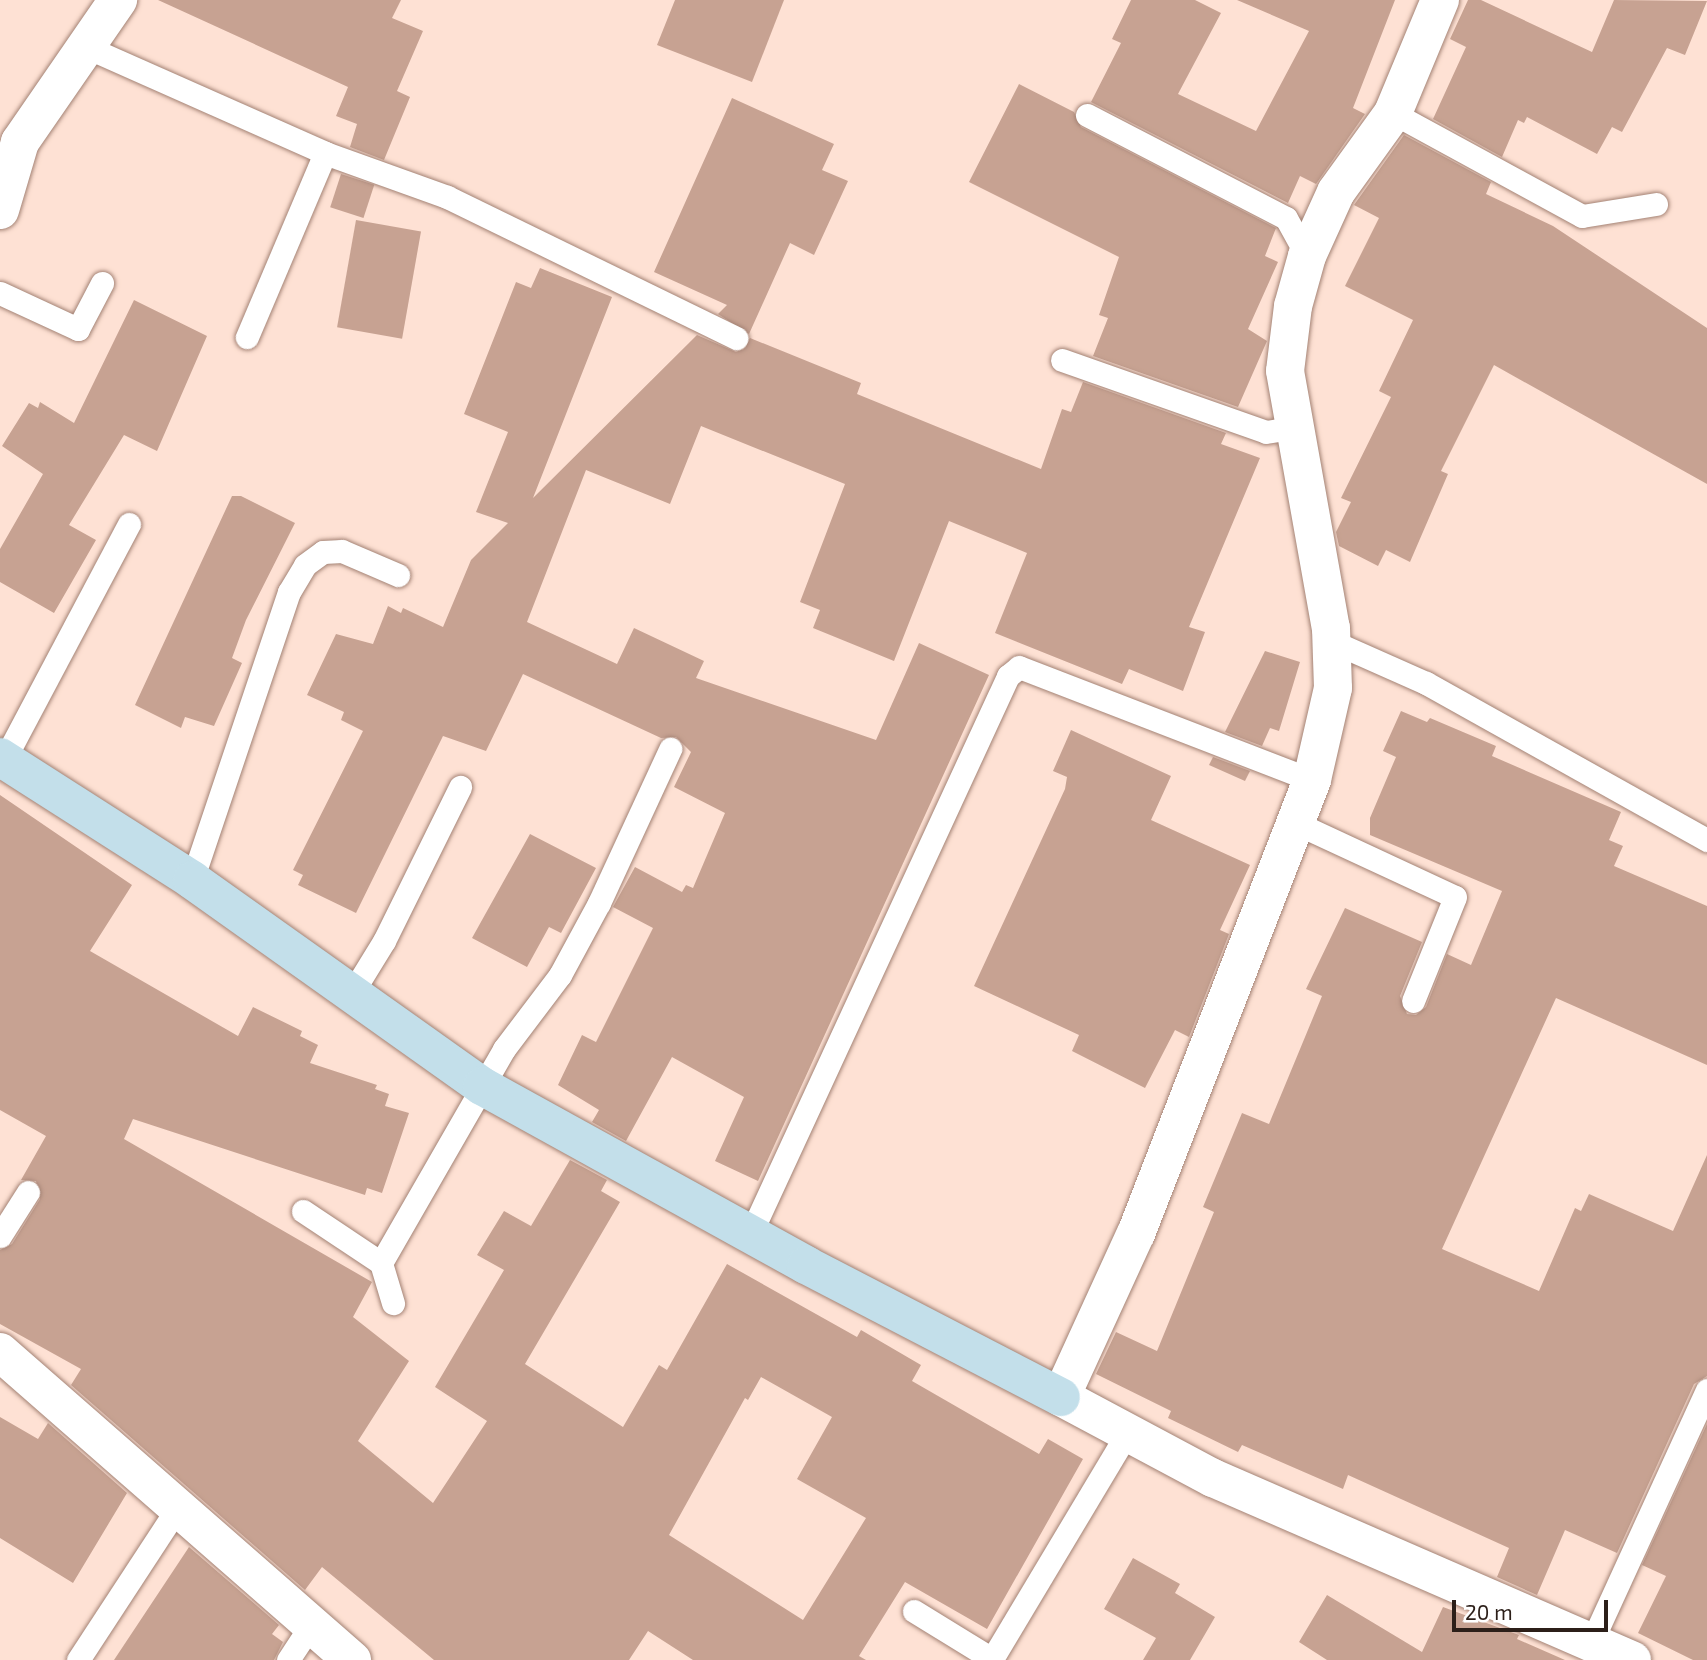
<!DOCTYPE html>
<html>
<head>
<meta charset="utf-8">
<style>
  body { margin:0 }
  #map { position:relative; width:1707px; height:1660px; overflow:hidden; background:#fee1d4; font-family:"Exo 2",sans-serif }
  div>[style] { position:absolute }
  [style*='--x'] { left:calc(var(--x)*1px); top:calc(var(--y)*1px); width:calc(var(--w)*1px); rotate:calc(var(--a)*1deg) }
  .building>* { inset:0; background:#c7a292; transform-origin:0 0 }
  .roads { filter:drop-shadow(0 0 2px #a38274) drop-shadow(0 0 2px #a38274) }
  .lane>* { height:23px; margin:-11.5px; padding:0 11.5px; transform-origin:11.5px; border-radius:11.5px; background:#fff }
  .street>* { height:38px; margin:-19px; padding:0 19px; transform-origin:19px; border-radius:19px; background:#fff }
  .secondary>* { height:38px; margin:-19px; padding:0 19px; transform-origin:19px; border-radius:19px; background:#c3dfea }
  span { translate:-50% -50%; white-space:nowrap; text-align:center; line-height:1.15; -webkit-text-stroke:6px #fff; paint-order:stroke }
  .scale { position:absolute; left:1452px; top:1600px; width:156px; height:32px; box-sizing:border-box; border:4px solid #2c1f19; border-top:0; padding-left:9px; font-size:21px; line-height:24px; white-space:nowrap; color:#2c1f19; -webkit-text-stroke:5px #fff; paint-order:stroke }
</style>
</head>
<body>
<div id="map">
  <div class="building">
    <div style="clip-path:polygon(158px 0,401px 0,392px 18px,423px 31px,397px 91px,410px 97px,384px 160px,350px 147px,357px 124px,336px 116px,348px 87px)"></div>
    <div style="clip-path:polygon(675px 0,784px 0,752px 82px,657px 45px)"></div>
    <div style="clip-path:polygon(1131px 0,1195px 0,1221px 13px,1178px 94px,1256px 131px,1309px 31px,1237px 0,1395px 0,1353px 108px,1365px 114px,1316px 184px,1300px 176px,1288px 203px,1091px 102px,1121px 43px,1112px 39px)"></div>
    <div style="clip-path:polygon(1468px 0,1481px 0,1592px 52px,1614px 0,1707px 1px,1685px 55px,1667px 48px,1622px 132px,1612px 127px,1597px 154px,1527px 117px,1524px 123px,1518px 120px,1502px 157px,1433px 119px,1466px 47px,1450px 39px)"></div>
    <div style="clip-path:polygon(1019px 84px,1074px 112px,1081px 127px,1276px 228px,1265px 256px,1278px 262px,1248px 329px,1267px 341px,1238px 407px,1093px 356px,1108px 318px,1099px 315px,1119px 257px,969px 182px)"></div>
    <div style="clip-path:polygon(732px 98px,834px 144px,822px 170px,848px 181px,814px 255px,790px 243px,749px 334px,718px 314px,727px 305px,654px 272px)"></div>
    <div style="clip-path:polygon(1404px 135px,1491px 182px,1486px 194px,1553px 226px,1707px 328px,1707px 484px,1494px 365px,1441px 471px,1448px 474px,1410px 562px,1386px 550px,1378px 566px,1339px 546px,1336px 532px,1351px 502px,1341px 498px,1391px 397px,1379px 391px,1413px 320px,1345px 286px,1379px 218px,1354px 205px)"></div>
    <div style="left:341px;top:174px;width:35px;height:35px;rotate:18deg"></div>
    <div style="left:356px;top:220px;width:66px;height:109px;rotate:10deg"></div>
    <div style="clip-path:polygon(540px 268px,612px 297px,533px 498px,697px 335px,736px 352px,744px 349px,750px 338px,861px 383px,857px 394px,1041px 469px,1062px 409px,1071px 412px,1083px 382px,1226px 433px,1221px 444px,1260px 458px,1189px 627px,1205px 632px,1183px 691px,1129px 669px,1122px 684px,995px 633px,1027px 553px,949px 521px,894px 661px,813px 628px,820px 610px,800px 602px,845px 484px,701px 426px,670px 504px,586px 470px,527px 622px,617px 664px,634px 628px,704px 661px,696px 678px,876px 740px,919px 643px,989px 675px,758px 1181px,715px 1161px,744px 1097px,672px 1057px,626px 1141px,592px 1122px,599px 1110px,558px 1085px,582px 1035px,596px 1042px,653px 928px,613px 907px,635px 867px,682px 892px,686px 885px,693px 888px,725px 813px,674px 787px,691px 752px,676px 737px,661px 738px,523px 674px,486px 751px,443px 736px,356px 913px,298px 885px,303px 875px,293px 870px,363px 731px,341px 720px,344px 712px,307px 695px,336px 634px,373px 644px,388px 606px,401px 613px,403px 608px,443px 627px,471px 560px,508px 523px,476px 512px,508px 432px,464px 414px,516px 282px,531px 288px)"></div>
    <div style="clip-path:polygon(134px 300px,207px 336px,157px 451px,124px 435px,69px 525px,96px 540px,54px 613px,0 582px,0 549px,43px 474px,2px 446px,29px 403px,38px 408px,40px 402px,74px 423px)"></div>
    <div style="clip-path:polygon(232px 496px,241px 496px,295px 523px,246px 620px,232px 658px,242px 663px,214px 726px,185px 717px,181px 728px,135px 705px)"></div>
    <div style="clip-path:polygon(1265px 651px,1300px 662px,1279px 731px,1270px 728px,1262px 746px,1225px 732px)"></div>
    <div style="clip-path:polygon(1401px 711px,1427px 722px,1430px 718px,1496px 746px,1492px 756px,1621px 812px,1609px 840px,1623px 846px,1614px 866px,1707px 906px,1707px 1065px,1556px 998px,1442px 1249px,1539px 1291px,1575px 1208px,1581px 1211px,1589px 1194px,1673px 1231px,1707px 1155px,1707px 1376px,1694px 1384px,1617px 1553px,1565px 1530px,1537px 1595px,1497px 1577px,1509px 1548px,1348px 1475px,1343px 1489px,1242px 1445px,1238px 1452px,1168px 1418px,1171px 1411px,1096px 1374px,1116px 1332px,1157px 1351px,1214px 1212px,1203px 1207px,1242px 1113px,1269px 1124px,1322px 996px,1306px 989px,1345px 908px,1422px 942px,1400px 996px,1407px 1014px,1416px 1015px,1426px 1007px,1447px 954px,1471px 965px,1502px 891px,1370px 835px,1370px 818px,1396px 757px,1383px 751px)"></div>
    <div style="clip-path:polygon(1071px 730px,1171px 776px,1151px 820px,1250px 865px,1220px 930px,1229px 934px,1189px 1037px,1175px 1030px,1145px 1088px,1072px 1051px,1079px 1035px,974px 986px,1065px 789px,1067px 777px,1053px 771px)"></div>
    <div style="clip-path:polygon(1213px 757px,1250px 771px,1245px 781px,1209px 765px)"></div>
    <div style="clip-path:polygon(evenodd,0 795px,132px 885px,90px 951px,238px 1036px,253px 1007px,302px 1031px,300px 1036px,318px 1045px,310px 1063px,377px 1085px,375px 1089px,389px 1094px,385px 1106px,409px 1113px,382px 1193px,367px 1188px,365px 1195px,133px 1119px,124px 1139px,372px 1282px,353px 1317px,409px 1361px,358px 1441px,433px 1503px,487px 1421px,435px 1387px,504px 1270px,477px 1255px,504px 1211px,531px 1226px,570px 1160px,607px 1180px,601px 1191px,620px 1202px,525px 1364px,623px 1427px,659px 1365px,667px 1370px,727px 1264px,857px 1337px,861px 1330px,921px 1365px,912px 1381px,1039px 1454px,1048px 1439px,1083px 1459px,987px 1629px,905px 1582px,859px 1656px,866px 1660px,693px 1660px,648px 1631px,629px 1660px,434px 1660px,322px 1567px,305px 1590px,71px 1385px,81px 1369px,0 1324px,0 1250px,12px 1244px,40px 1199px,36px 1181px,21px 1180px,46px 1136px,0 1110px,0 795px,761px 1377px,832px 1417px,797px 1479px,866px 1518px,803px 1620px,669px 1535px,745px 1398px,748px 1400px,761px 1377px)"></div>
    <div style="clip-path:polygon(530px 834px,596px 868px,561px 933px,549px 927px,527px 967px,472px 938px)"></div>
    <div style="clip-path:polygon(0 1417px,38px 1439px,48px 1423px,127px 1493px,73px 1583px,0 1538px)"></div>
    <div style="clip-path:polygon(1707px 1424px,1707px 1660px,1693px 1660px,1638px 1633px,1666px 1576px,1642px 1565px)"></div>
    <div style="clip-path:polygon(189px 1547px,279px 1625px,272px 1634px,283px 1642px,274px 1660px,114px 1660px)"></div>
    <div style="clip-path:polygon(1133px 1558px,1180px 1584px,1175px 1593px,1215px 1617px,1190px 1660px,1143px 1660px,1156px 1638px,1104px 1609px)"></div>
    <div style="clip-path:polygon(1327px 1595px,1422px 1652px,1443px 1607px,1519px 1635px,1517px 1639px,1565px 1660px,1327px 1660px,1299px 1642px)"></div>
  </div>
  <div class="roads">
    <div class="lane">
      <div style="--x:84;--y:46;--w:264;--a:23.9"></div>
      <div style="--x:325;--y:153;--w:200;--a:113"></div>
      <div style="--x:1393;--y:113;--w:215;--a:28.6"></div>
      <div style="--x:1582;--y:216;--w:75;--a:-9.2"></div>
      <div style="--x:1087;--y:115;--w:224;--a:27.4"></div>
      <div style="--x:1286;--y:218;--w:43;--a:61.1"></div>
      <div style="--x:325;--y:153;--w:130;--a:19.8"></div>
      <div style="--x:447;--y:197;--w:322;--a:26"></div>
      <div style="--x:0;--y:293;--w:86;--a:24.8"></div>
      <div style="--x:78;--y:329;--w:52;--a:-62.4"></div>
      <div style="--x:1062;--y:360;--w:216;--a:19.4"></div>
      <div style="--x:1266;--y:432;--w:26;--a:-9"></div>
      <div style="--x:1331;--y:641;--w:104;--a:23.9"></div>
      <div style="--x:1426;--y:683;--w:322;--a:29.2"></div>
      <div style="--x:4;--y:760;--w:267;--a:-62.1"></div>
      <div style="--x:1298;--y:824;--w:173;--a:24.9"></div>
      <div style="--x:1455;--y:897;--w:112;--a:112"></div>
      <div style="--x:192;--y:880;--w:304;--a:-71.4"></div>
      <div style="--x:289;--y:592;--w:31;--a:-59"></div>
      <div style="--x:305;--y:565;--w:22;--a:-36"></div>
      <div style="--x:323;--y:552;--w:19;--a:-3"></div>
      <div style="--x:342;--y:551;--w:61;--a:23.2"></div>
      <div style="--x:352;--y:993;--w:61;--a:-58.4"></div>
      <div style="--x:384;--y:941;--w:172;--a:-63.7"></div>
      <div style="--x:303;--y:1211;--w:94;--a:33.7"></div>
      <div style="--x:381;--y:1263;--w:247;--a:-60.1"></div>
      <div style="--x:504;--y:1049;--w:93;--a:-52.9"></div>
      <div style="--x:560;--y:975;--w:82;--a:-61.6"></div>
      <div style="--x:599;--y:903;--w:170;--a:-65.2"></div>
      <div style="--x:750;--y:1235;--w:616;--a:-65.22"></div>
      <div style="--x:1008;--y:676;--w:14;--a:-39"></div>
      <div style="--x:1019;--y:667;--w:314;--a:21.1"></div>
      <div style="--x:0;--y:1236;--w:52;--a:-57.5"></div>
      <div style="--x:381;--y:1263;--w:42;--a:73.3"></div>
      <div style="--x:914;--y:1611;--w:92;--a:31.6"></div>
      <div style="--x:992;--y:1659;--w:261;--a:-59.1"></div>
      <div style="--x:1592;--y:1641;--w:276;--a:-65.4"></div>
      <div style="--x:78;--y:1660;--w:183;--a:-56.8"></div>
      <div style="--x:288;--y:1660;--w:42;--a:-56.7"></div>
    </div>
    <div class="street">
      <div style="--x:1440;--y:0;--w:122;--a:112.6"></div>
      <div style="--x:1393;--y:113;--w:97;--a:125.8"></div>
      <div style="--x:1336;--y:192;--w:70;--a:114.4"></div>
      <div style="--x:1307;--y:256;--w:52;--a:105.6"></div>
      <div style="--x:1293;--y:306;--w:65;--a:97"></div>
      <div style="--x:1285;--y:371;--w:261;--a:79.9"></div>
      <div style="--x:1331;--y:628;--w:60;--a:88.1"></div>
      <div style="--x:1333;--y:688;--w:94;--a:102.9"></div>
      <div style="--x:1312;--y:780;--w:486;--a:111.2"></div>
      <div style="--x:1136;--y:1233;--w:180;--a:114.6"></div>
      <div style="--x:1061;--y:1397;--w:172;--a:28.1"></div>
      <div style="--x:1213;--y:1478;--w:457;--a:23.5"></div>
      <div style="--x:0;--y:210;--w:71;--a:-73.6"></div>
      <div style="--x:20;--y:142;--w:173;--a:-55.4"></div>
      <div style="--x:0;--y:1352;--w:468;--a:41.2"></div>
    </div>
    <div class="secondary">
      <div style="--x:0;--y:757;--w:228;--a:32.6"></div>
      <div style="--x:192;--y:880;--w:356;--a:35.4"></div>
      <div style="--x:482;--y:1086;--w:370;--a:28.9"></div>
      <div style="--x:806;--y:1265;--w:287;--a:27.4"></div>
    </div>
  </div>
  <div class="scale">20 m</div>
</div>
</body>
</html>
